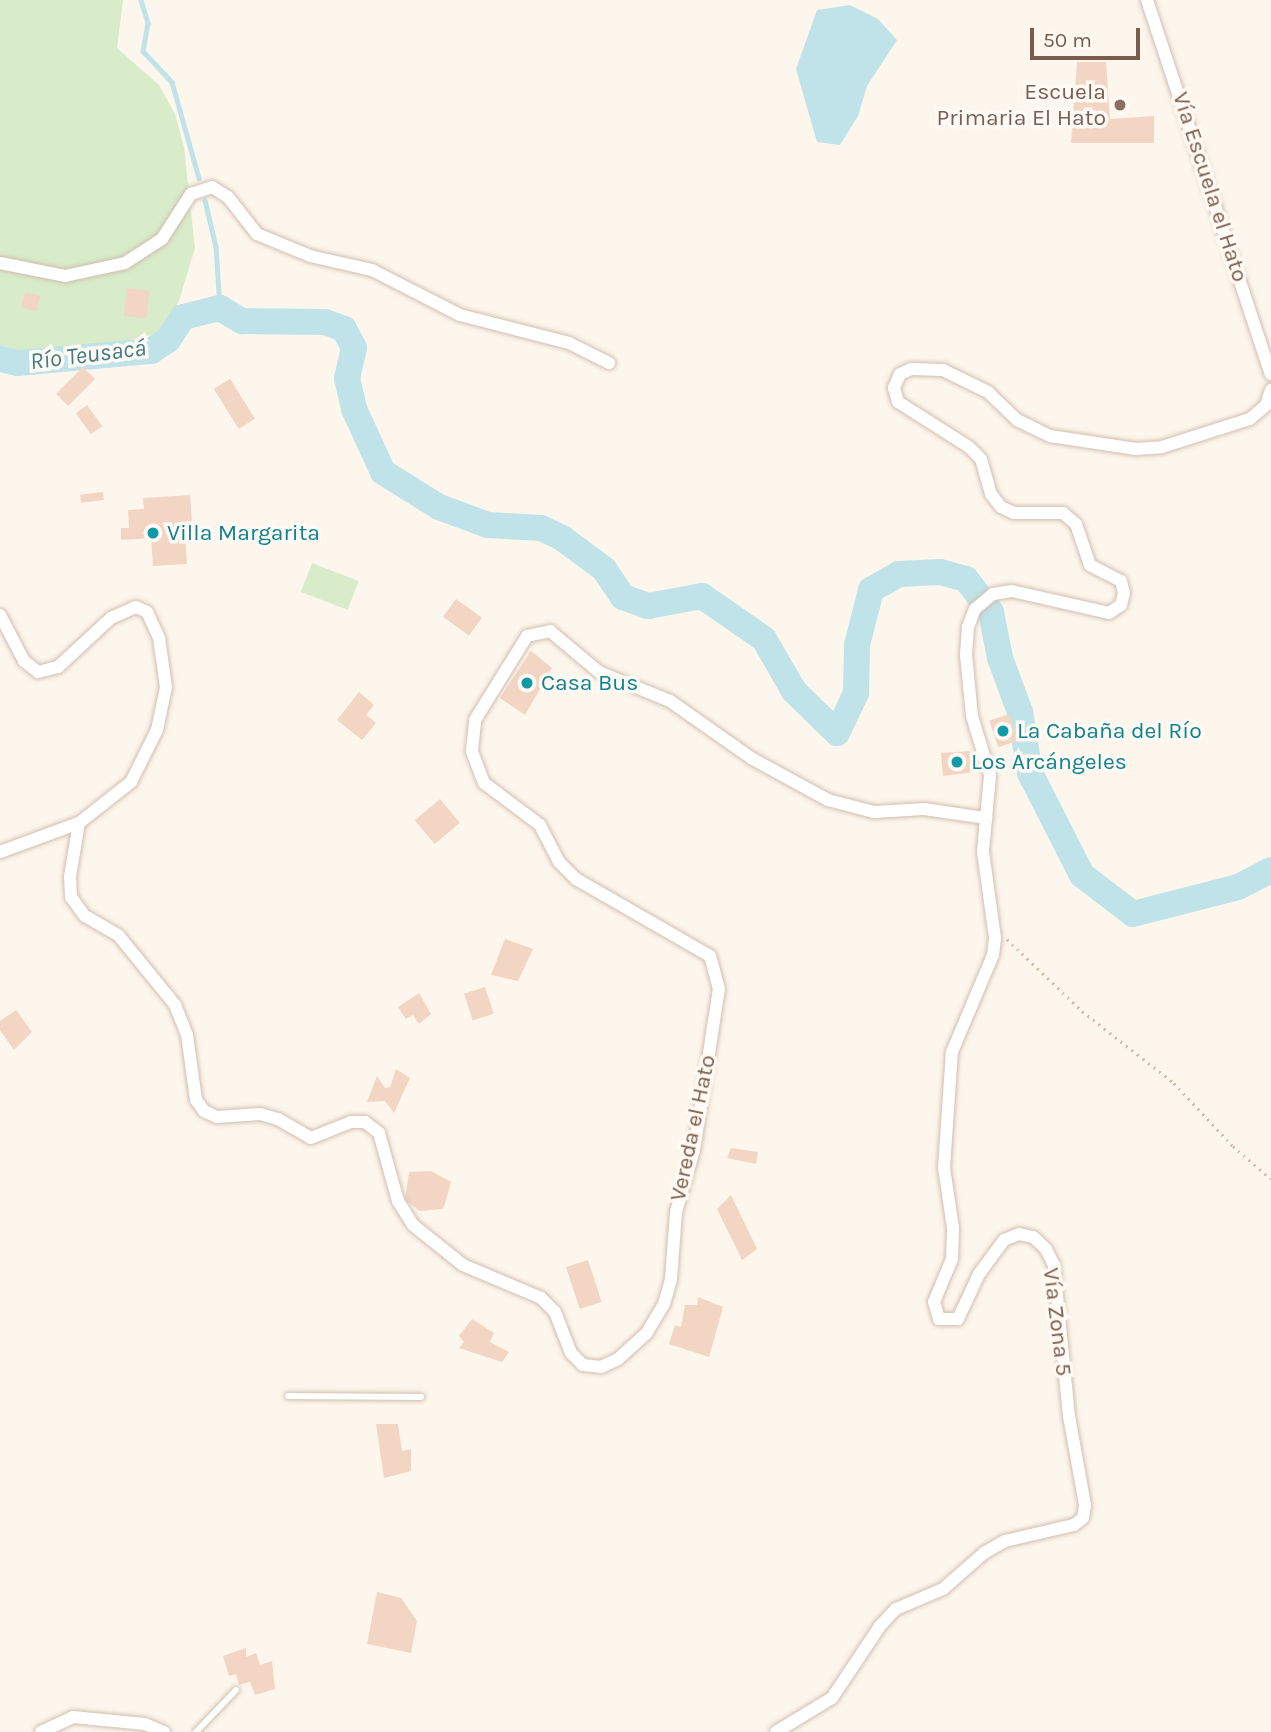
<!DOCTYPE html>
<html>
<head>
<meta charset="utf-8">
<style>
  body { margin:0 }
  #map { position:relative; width:1271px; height:1732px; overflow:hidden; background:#fdf6ec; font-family:Karla,sans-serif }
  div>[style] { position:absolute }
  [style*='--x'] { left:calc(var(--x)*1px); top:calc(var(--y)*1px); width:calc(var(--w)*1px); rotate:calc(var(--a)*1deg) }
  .green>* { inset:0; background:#d8ecc9; transform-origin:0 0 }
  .water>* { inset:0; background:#bfe3e8 }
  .stream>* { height:4.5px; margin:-2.25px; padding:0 2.25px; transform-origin:2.25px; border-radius:2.25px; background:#bfe3e8 }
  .river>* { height:26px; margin:-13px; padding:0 13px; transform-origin:13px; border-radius:13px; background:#bfe3e8 }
  .building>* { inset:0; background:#f3d5c3; transform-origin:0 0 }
  .path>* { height:2.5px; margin-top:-1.25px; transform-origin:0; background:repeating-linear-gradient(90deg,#d9b8a5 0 2px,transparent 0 7px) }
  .roads { filter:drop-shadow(0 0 2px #d1beb0) drop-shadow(0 0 2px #d1beb0) }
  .lane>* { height:6px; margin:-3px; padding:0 3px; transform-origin:3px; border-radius:3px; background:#fff }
  .street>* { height:12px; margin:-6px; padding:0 6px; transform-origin:6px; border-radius:6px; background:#fff }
  .dots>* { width:19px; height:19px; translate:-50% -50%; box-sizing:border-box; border:4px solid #fffaf3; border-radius:50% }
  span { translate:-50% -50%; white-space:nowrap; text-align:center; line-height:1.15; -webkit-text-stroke:7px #fffaf3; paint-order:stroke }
  .education-label { font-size:23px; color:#785e54 }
  .right { translate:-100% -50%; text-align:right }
  .street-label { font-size:23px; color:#7a5c4d }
  .culture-label { font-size:23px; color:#0d838f }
  .left { translate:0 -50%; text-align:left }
  .water-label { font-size:24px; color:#437c86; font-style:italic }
  .scale { position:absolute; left:1030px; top:28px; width:110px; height:32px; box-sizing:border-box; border:4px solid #7a5c4d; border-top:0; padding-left:9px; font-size:21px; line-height:24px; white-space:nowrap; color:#7a5c4d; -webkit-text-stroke:5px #fffaf3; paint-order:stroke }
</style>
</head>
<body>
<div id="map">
  <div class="green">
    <div style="clip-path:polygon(0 0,123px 0,117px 48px,159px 85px,175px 114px,184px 147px,195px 248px,179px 301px,164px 332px,89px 350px,33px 351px,0 360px)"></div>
    <div style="left:312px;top:563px;width:50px;height:31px;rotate:21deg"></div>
  </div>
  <div class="water">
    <div style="clip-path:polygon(850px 5px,878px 19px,897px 40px,867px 86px,858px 116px,840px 145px,817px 142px,796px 69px,817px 10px)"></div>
  </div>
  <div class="stream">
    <div style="--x:141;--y:0;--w:24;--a:73"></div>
    <div style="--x:148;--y:23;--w:28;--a:100"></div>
    <div style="--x:143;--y:51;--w:42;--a:46.9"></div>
    <div style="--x:172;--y:82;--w:100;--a:74.3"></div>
    <div style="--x:205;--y:200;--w:48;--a:76.8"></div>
    <div style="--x:216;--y:247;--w:61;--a:86.2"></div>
  </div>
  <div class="river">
    <div style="--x:0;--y:359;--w:18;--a:13"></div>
    <div style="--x:18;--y:363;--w:134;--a:-5.2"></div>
    <div style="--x:151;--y:351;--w:20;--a:-33"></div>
    <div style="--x:168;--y:340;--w:27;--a:-57"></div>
    <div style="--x:183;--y:317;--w:38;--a:-14"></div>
    <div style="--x:220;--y:308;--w:26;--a:31"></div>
    <div style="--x:242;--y:321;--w:83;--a:0.7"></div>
    <div style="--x:325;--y:322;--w:20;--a:20"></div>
    <div style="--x:344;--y:329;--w:21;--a:62"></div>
    <div style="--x:354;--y:348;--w:31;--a:103"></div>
    <div style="--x:347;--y:378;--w:32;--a:77"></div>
    <div style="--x:354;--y:409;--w:69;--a:65.3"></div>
    <div style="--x:383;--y:472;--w:66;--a:32"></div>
    <div style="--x:439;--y:507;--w:52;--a:20.2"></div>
    <div style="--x:488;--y:525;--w:53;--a:3.2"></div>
    <div style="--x:541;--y:528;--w:23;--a:25"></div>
    <div style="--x:562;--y:538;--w:52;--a:36.4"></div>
    <div style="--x:604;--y:569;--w:34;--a:56"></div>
    <div style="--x:623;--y:597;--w:27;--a:20"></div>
    <div style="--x:648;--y:606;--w:55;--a:-10.5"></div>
    <div style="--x:702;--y:596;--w:75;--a:34.7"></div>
    <div style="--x:764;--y:639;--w:60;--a:60"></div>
    <div style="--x:794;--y:691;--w:60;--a:44.3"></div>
    <div style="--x:837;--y:733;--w:44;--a:-64.6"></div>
    <div style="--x:856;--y:693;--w:48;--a:-88.8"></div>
    <div style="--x:857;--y:645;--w:57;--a:-75.7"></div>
    <div style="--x:871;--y:590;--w:32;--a:-30"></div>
    <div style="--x:899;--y:574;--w:41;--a:-2.8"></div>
    <div style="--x:940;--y:572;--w:27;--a:15"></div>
    <div style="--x:966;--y:579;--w:41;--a:52.9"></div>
    <div style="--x:991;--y:612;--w:47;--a:78.9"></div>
    <div style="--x:1000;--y:658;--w:58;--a:69.7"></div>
    <div style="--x:1020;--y:712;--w:62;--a:80.7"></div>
    <div style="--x:1030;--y:773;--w:114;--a:63"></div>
    <div style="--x:1082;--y:875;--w:64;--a:37.4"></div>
    <div style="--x:1133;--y:914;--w:108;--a:-14.4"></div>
    <div style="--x:1238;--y:887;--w:37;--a:-27"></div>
  </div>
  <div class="building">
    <div style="clip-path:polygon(1077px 62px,1106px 62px,1110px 119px,1154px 116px,1154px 143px,1071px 143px)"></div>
    <div style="left:127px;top:288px;width:23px;height:28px;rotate:7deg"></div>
    <div style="left:25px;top:292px;width:16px;height:16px;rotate:14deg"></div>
    <div style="left:83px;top:367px;width:17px;height:38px;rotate:45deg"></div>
    <div style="left:230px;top:379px;width:47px;height:19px;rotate:58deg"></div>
    <div style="left:87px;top:405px;width:26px;height:14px;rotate:54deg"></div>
    <div style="left:103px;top:492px;width:8px;height:23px;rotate:83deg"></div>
    <div style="clip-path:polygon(190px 495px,192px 521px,184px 522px,187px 564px,153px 566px,151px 538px,121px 540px,121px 528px,129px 528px,128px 510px,144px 509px,143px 498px)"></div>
    <div style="left:456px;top:599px;width:32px;height:22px;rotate:36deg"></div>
    <div style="clip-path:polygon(531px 651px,552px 668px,525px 715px,500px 698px)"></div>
    <div style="clip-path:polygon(359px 692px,374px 705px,366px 715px,376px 723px,362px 740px,337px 720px)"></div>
    <div style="left:1009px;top:714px;width:28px;height:21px;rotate:71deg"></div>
    <div style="clip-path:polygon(971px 751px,975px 772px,943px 776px,941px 753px)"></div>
    <div style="left:440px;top:799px;width:31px;height:33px;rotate:50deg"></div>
    <div style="clip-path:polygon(505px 939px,533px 949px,518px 981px,491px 975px)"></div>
    <div style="left:485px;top:987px;width:28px;height:22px;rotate:72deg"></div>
    <div style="clip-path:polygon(419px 993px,431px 1014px,419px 1024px,413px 1015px,406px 1019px,398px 1007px)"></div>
    <div style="clip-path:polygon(16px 1010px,32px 1032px,14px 1050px,0 1030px,0 1021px)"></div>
    <div style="clip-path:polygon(396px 1069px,410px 1078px,394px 1113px,385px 1101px,367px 1102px,377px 1076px,385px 1088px,390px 1087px)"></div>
    <div style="clip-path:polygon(731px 1148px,758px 1152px,756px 1164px,727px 1158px)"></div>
    <div style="clip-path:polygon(431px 1171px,451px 1182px,446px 1200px,443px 1209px,420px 1211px,405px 1200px,409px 1172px)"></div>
    <div style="clip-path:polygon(731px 1195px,757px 1249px,742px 1260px,717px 1209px)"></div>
    <div style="left:588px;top:1260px;width:44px;height:23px;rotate:72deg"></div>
    <div style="clip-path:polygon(698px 1297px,723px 1307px,709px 1357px,669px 1344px,675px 1325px,681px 1327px,685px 1305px,697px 1305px)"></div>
    <div style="clip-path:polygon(472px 1319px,494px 1333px,490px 1342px,509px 1352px,502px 1362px,459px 1348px,464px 1342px,459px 1336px)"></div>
    <div style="clip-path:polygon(376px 1424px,398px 1424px,402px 1451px,411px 1449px,411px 1471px,384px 1478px)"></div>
    <div style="clip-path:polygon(377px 1592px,401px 1598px,417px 1621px,411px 1653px,367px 1644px)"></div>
    <div style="clip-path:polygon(246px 1648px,246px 1657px,256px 1653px,260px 1665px,272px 1661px,275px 1689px,255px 1695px,250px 1682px,239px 1685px,236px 1674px,229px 1676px,223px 1656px)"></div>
  </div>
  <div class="path">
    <div style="--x:1007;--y:939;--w:104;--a:43.8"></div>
    <div style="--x:1082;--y:1011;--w:117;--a:38"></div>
    <div style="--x:1174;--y:1083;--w:86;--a:46.9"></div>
    <div style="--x:1233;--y:1146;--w:50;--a:41"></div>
  </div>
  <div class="roads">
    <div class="lane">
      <div style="--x:288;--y:1396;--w:133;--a:0.4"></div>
      <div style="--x:196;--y:1732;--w:58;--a:-46.4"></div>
    </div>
    <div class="street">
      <div style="--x:1147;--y:0;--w:394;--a:71.7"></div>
      <div style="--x:0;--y:263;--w:66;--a:11.3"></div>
      <div style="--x:65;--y:276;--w:61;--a:-12.2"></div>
      <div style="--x:125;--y:263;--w:44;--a:-33"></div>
      <div style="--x:162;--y:239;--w:54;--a:-57.2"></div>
      <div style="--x:191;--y:194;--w:22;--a:-18"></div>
      <div style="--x:212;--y:187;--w:19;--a:32"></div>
      <div style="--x:228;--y:197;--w:47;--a:51.9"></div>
      <div style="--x:257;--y:234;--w:57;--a:22.5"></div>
      <div style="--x:310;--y:256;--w:64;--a:12.7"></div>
      <div style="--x:372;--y:270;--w:99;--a:27.1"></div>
      <div style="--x:460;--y:315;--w:113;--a:14.4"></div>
      <div style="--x:569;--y:343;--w:45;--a:26.6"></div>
      <div style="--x:0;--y:615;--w:52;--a:62.4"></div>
      <div style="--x:24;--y:661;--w:18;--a:38"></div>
      <div style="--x:38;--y:672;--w:21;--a:-14"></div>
      <div style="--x:58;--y:667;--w:72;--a:-42.8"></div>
      <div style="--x:111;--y:618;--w:27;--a:-24"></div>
      <div style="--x:136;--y:607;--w:12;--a:24"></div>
      <div style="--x:147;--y:612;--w:29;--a:65"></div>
      <div style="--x:159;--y:638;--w:49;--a:81.9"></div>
      <div style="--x:166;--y:687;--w:44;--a:101.8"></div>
      <div style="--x:157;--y:730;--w:58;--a:116.6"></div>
      <div style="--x:131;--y:782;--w:66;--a:141.7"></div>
      <div style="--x:79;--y:823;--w:55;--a:99.5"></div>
      <div style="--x:70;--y:877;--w:20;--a:87"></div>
      <div style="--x:71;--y:897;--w:24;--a:54"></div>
      <div style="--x:85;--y:916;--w:39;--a:30"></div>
      <div style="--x:119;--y:936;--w:89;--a:50.9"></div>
      <div style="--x:175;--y:1005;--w:32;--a:68"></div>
      <div style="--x:187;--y:1035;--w:66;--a:82.1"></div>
      <div style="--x:196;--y:1100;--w:14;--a:54"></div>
      <div style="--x:204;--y:1111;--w:14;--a:25"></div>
      <div style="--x:217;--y:1117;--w:43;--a:-4"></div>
      <div style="--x:260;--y:1114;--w:19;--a:16"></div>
      <div style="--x:278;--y:1119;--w:38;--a:30"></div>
      <div style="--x:311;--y:1138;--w:43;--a:-21.8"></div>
      <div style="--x:351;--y:1122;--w:14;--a:0"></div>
      <div style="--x:365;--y:1122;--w:18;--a:38"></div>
      <div style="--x:379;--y:1133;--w:71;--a:74.4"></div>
      <div style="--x:398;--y:1201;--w:28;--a:58"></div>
      <div style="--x:413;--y:1225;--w:64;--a:38.7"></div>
      <div style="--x:463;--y:1265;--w:85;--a:22.9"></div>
      <div style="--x:541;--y:1298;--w:20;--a:45"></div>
      <div style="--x:555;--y:1312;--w:44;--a:68.7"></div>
      <div style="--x:571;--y:1353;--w:17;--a:45"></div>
      <div style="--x:583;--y:1365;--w:18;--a:6"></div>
      <div style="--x:601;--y:1367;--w:19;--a:-25"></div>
      <div style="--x:618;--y:1359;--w:38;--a:-42"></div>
      <div style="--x:646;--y:1334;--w:35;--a:-59"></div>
      <div style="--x:664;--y:1304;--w:26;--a:-74"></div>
      <div style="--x:671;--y:1279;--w:67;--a:-85.7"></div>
      <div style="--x:676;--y:1212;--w:65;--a:-73.8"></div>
      <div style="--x:694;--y:1150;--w:163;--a:-81.2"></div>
      <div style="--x:719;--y:989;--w:34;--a:-105"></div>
      <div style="--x:710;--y:956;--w:155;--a:-150.1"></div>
      <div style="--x:576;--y:879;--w:24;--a:-135"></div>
      <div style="--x:559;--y:862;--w:42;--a:-117.2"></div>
      <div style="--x:540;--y:825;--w:70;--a:-143.1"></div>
      <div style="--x:484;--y:783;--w:34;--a:-111"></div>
      <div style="--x:472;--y:751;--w:31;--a:-84"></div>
      <div style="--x:475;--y:720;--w:99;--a:-58.2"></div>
      <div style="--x:527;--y:636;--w:24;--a:-12"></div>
      <div style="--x:550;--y:631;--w:64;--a:39.9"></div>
      <div style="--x:599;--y:672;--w:77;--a:22.2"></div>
      <div style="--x:670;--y:701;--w:99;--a:35.1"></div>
      <div style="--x:751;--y:758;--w:88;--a:28.6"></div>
      <div style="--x:828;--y:800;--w:48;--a:14.6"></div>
      <div style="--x:874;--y:812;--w:50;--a:-3.4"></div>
      <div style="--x:924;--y:809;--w:63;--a:8.3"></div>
      <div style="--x:0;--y:852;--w:84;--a:-20.2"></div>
      <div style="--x:41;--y:1732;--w:35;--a:-25"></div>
      <div style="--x:73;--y:1717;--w:72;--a:5.6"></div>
      <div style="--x:145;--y:1724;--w:21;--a:23"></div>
      <div style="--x:776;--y:1732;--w:66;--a:-31.3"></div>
      <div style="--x:832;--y:1698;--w:87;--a:-56.3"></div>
      <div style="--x:880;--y:1626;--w:23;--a:-47"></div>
      <div style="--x:896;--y:1609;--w:51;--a:-23.1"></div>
      <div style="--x:943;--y:1589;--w:55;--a:-41.3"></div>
      <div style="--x:984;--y:1553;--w:24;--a:-30"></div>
      <div style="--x:1005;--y:1541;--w:71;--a:-13.1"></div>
      <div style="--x:1074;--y:1525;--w:11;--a:-38"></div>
      <div style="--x:1083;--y:1518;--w:13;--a:-81"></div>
      <div style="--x:1085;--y:1505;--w:90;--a:-100.2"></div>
      <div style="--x:1069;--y:1416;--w:152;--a:-95.7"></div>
      <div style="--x:1054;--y:1265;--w:18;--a:-117"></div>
      <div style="--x:1046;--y:1249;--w:18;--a:-137"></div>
      <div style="--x:1033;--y:1237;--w:14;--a:-168"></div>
      <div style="--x:1019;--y:1234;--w:16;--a:158"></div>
      <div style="--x:1004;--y:1240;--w:42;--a:126.3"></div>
      <div style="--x:979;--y:1274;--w:50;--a:115"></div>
      <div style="--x:958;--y:1319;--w:19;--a:180"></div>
      <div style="--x:939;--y:1319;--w:18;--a:-106"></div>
      <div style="--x:934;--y:1302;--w:47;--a:-67.3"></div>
      <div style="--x:952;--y:1259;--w:31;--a:-88"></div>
      <div style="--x:953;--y:1228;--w:61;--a:-98.5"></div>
      <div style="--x:944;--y:1168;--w:116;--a:-86.1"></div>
      <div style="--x:952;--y:1052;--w:105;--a:-67.1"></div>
      <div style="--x:993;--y:955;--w:17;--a:-83"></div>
      <div style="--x:995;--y:938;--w:88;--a:-97.9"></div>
      <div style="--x:983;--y:851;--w:76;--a:-84.7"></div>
      <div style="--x:990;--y:775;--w:62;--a:-107"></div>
      <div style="--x:972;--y:716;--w:61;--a:-95.6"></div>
      <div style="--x:966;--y:655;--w:28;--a:-86"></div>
      <div style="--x:968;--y:627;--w:19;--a:-69"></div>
      <div style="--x:975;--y:609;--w:23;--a:-40"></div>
      <div style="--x:993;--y:594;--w:19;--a:-9"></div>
      <div style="--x:1012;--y:591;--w:99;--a:12.8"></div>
      <div style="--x:1109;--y:613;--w:14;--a:-34"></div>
      <div style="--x:1121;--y:605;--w:12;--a:-76"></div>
      <div style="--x:1124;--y:593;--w:12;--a:-104"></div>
      <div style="--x:1121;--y:581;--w:35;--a:-153"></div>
      <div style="--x:1090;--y:565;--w:43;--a:-108.9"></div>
      <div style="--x:1076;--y:524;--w:17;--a:-140"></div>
      <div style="--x:1063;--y:513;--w:49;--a:180"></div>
      <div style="--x:1014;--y:513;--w:14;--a:-155"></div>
      <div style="--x:1001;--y:507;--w:16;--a:-128"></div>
      <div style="--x:991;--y:494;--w:36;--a:-106"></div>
      <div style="--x:981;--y:459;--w:17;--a:-135"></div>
      <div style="--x:969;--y:447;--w:84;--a:-147.6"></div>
      <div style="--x:898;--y:402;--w:15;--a:-106"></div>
      <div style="--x:894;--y:388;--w:15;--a:-67"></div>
      <div style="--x:900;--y:374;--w:12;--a:-24"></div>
      <div style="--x:911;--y:369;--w:32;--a:2"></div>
      <div style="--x:943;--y:370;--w:50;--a:26.1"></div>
      <div style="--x:988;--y:392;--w:40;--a:44"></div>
      <div style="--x:1017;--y:420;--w:37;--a:26"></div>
      <div style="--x:1050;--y:436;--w:87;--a:8.6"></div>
      <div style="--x:1136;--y:449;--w:26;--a:-4"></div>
      <div style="--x:1162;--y:447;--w:92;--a:-17.7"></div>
      <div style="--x:1250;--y:419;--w:21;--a:-41"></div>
      <div style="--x:1266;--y:405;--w:16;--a:-72"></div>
    </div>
  </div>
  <div class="dots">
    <div style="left:1120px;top:105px;background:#8d6e63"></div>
    <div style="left:153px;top:533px;background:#0f9aa8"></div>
    <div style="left:527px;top:683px;background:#0f9aa8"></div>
    <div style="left:1003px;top:731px;background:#0f9aa8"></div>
    <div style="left:957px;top:762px;background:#0f9aa8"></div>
  </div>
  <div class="education-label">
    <span class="right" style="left:1106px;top:105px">Escuela<br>Primaria El Hato</span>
  </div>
  <div class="street-label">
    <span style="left:1210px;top:187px;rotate:72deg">Vía Escuela el Hato</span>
    <span style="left:693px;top:1128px;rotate:-78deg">Vereda el Hato</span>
    <span style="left:1057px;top:1322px;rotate:83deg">Vía Zona 5</span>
  </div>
  <div class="culture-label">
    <span class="left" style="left:167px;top:533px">Villa Margarita</span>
    <span class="left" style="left:541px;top:683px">Casa Bus</span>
    <span class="left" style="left:1017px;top:731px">La Cabaña del Río</span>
    <span class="left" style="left:971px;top:762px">Los Arcángeles</span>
  </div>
  <div class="water-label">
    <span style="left:88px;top:355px;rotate:-7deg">Río Teusacá</span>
  </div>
  <div class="scale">50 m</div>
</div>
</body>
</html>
